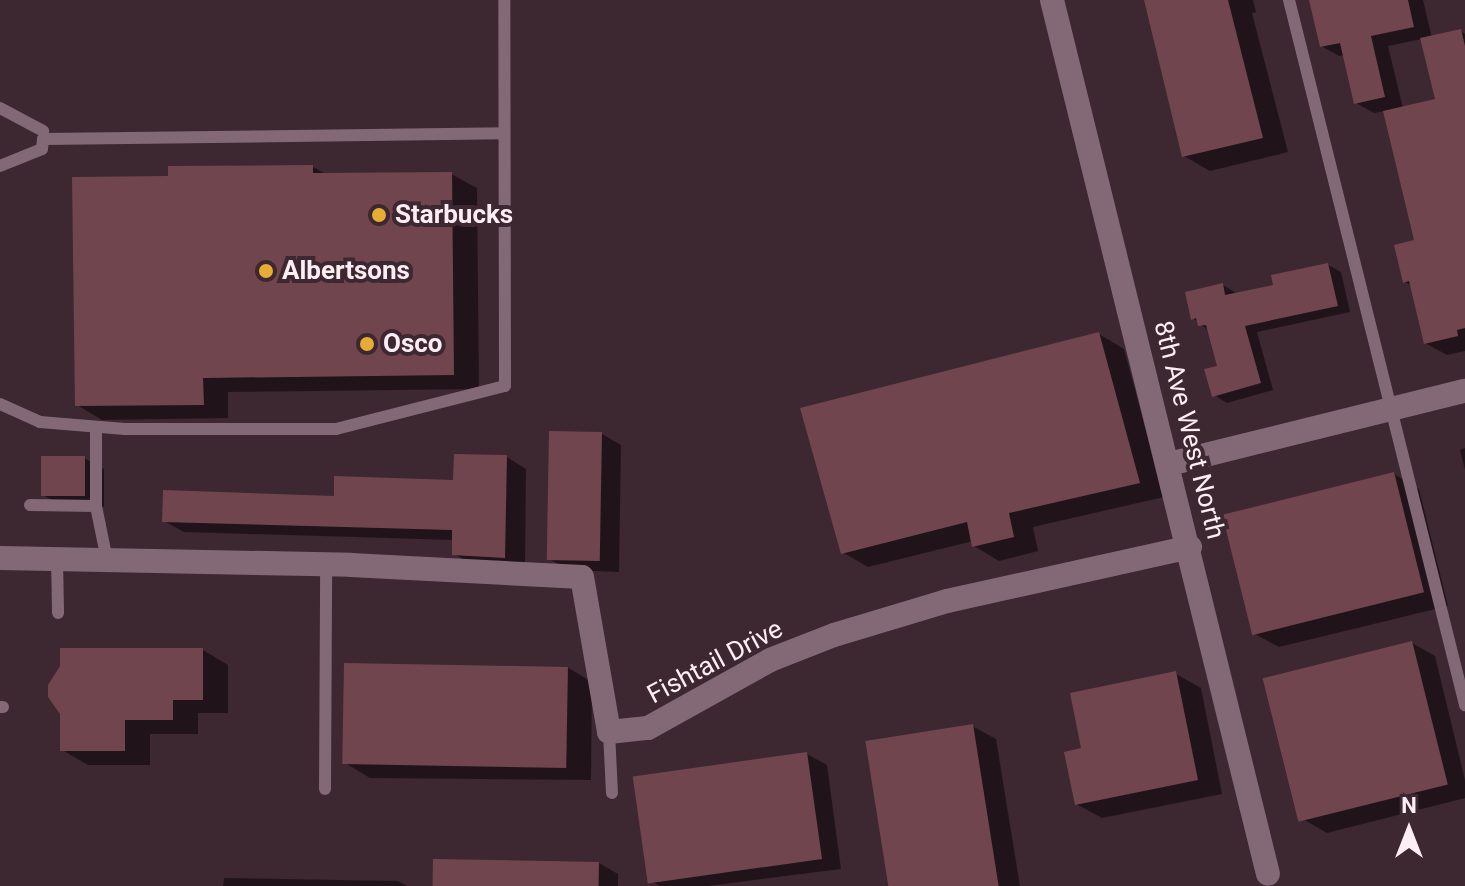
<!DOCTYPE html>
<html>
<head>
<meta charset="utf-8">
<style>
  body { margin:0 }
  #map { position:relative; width:1465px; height:886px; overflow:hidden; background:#3d2731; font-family:Roboto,sans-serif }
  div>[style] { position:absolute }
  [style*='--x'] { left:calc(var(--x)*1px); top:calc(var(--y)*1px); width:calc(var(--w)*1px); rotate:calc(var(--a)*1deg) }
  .shadow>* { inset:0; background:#0007 }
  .building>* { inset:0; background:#71454d; transform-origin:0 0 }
  .lane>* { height:12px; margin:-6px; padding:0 6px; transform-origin:6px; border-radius:6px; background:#836975 }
  .street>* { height:24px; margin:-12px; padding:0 12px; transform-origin:12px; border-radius:12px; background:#836975 }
  .dots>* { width:22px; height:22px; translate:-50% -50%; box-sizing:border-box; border:4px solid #3d2731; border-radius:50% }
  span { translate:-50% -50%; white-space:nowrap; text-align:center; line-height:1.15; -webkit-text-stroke:8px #3d2731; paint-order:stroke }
  .poi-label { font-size:26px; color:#fdedf4; font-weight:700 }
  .left { translate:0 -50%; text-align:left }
  .street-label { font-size:26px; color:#fdedf4 }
  .north { position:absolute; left:1369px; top:790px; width:80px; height:80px; -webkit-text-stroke:6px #3d2731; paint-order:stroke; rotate:0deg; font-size:22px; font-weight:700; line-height:32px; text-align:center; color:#fdedf4 }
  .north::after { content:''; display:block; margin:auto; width:28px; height:36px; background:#fdedf4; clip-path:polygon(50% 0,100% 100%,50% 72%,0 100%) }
</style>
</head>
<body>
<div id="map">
  <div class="shadow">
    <div style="clip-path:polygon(1146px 0,1253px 0,1256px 12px,1252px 13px,1288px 152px,1210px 171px,1184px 156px)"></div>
    <div style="clip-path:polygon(evenodd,1311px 0,1423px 0,1432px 38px,1460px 31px,1465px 34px,1465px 351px,1447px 355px,1425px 343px,1412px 286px,1405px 282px,1417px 242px,1385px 111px,1374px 113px,1356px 103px,1345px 55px,1339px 56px,1321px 46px,1311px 0,1422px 39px,1437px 100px,1403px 108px,1388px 46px,1422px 39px)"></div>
    <div style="clip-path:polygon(313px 167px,328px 175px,451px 174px,477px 188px,479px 389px,228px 392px,228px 418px,102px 420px,77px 405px,170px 178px)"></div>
    <div style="clip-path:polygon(1328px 265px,1341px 272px,1350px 312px,1257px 332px,1273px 390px,1227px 403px,1214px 395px,1219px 367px,1208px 330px,1193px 318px,1223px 285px,1236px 293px,1275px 286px)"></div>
    <div style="clip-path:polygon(1099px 334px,1124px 349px,1164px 497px,1033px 527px,1038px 551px,999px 561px,974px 546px,973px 541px,868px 567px,842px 552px)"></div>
    <div style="clip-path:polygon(602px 434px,621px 445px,619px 572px,569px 570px,549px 559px)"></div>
    <div style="clip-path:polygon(1465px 448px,1465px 470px,1460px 450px)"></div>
    <div style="clip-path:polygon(507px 457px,526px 469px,525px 568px,474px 565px,454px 554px,454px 540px,184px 532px,164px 521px,455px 482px)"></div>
    <div style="clip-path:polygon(84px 458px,104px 469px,104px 507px,63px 506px,43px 495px)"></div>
    <div style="clip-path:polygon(1394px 474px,1419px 489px,1448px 606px,1279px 647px,1253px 633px)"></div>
    <div style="clip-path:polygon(1412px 643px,1435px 656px,1465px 780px,1465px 798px,1327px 833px,1303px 819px)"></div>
    <div style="clip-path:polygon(203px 650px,228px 665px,228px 713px,198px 713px,198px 734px,150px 734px,150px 765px,88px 765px,62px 750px,62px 667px)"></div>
    <div style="clip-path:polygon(567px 667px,592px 682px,591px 780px,370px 778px,345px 763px)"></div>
    <div style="clip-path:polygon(1176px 674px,1201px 688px,1222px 794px,1102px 818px,1076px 804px,1084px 750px)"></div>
    <div style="clip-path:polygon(972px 726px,996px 739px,1020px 886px,891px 886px)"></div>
    <div style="clip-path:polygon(807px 754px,827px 765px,841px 869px,708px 886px,660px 886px,649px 880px)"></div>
    <div style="clip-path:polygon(599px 863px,618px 874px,618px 886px,436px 886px)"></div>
    <div style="clip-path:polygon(224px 878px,398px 881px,407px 886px,223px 886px)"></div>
  </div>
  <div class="building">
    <div style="clip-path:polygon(1144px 0,1228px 0,1263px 138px,1182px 157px)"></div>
    <div style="clip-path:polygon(1309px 0,1408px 0,1414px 27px,1371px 36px,1385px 97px,1354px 104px,1340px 43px,1320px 47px)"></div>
    <div style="clip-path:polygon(1461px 29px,1465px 46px,1465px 328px,1457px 330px,1458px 336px,1424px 344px,1409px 281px,1403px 283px,1394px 245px,1414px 240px,1383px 111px,1435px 99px,1420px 38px)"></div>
    <div style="clip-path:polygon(313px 165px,313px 173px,452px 172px,454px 375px,203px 378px,204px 405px,75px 406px,72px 177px,168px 176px,168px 166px)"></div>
    <div style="clip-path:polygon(1328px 263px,1338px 306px,1245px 326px,1261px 383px,1212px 397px,1204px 369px,1217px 366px,1206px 325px,1198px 326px,1196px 318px,1191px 320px,1185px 292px,1223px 283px,1225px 295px,1273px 285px,1271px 275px)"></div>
    <div style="clip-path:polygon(1099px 332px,1140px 483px,1009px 513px,1014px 537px,972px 547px,967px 522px,841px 554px,800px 408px)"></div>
    <div style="left:549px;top:431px;width:53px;height:129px;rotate:1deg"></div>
    <div style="clip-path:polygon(454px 454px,507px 455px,505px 558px,452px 555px,452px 530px,162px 522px,163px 490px,334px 496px,334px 476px,453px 480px)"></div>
    <div style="left:41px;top:456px;width:44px;height:40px"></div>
    <div style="left:1394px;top:472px;width:124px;height:177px;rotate:76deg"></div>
    <div style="left:1412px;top:641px;width:148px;height:154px;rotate:76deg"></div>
    <div style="clip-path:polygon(60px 648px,203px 648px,203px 700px,173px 700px,173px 720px,125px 720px,125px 751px,60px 751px,60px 714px,48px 697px,48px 685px,60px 666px)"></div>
    <div style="left:344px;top:663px;width:224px;height:101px;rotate:1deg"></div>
    <div style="clip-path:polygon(1176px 671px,1198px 780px,1075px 805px,1064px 752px,1081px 748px,1070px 693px)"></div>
    <div style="left:973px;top:724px;width:164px;height:109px;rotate:81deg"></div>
    <div style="left:807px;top:752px;width:108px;height:176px;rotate:82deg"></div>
    <div style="left:433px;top:859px;width:166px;height:27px;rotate:1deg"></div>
  </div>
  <div class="lane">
    <div style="--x:1289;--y:0;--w:727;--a:75.98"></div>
    <div style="--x:0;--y:108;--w:49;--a:28.1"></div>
    <div style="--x:0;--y:166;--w:45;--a:-22"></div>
    <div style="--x:42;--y:149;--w:10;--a:-84"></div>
    <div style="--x:43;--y:139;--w:461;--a:-0.7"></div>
    <div style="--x:0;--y:404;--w:44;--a:24.2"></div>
    <div style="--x:40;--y:422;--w:85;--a:4.7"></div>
    <div style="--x:125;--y:429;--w:211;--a:0"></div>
    <div style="--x:336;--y:429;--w:174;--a:-14.3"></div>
    <div style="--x:505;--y:386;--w:386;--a:-90.1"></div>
    <div style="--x:96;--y:427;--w:79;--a:90"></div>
    <div style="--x:96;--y:506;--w:55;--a:78.5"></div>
    <div style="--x:30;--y:505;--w:66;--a:0.9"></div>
    <div style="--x:57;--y:559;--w:54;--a:88.9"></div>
    <div style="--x:0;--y:707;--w:3;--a:0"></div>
    <div style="--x:609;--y:732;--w:61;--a:87.2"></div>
    <div style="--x:325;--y:789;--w:225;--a:-89.7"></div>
  </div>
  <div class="street">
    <div style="--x:1052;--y:0;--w:900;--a:76.12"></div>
    <div style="--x:1169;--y:464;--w:305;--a:-13.9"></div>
    <div style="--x:0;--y:558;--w:351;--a:1.1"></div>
    <div style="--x:351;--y:565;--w:231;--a:3"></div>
    <div style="--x:582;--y:577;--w:157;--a:80.1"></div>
    <div style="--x:609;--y:732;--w:39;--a:-6"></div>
    <div style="--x:648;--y:728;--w:140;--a:-29.1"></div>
    <div style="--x:770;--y:660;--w:69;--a:-21.3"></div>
    <div style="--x:834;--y:635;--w:118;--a:-16.7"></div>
    <div style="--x:947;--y:601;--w:249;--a:-12.5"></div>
  </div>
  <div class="dots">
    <div style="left:379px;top:215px;background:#e6ac36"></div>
    <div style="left:266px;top:271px;background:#e6ac36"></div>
    <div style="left:367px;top:344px;background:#e6ac36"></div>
  </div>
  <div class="poi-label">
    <span class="left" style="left:395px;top:215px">Starbucks</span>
    <span class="left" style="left:282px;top:271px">Albertsons</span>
    <span class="left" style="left:383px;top:344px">Osco</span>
  </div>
  <div class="street-label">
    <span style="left:1189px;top:430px;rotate:76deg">8th Ave West North</span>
    <span style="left:715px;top:662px;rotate:-28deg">Fishtail Drive</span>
  </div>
  <div class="north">N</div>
</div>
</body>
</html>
